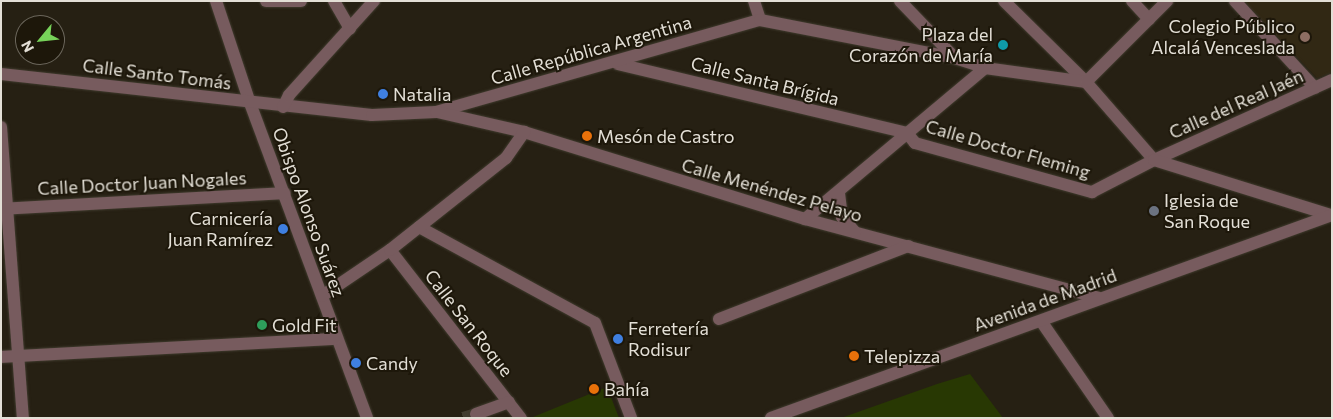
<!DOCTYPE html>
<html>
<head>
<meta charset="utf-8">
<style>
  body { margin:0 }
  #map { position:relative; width:1333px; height:419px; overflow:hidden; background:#262013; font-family:Commissioner,sans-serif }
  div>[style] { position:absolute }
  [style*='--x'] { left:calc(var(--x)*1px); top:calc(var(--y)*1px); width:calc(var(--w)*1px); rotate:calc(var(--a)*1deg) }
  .built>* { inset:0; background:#312814 }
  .green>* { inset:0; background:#283803 }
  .minor-tunnel>* { height:12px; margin-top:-6px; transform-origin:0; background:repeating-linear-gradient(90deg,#423d30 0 12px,transparent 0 18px) }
  .roads { filter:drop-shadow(0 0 1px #403b2e) drop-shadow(0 0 1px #403b2e) }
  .minor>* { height:12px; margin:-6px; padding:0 6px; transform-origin:6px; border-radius:6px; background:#775b5e }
  .tertiary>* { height:12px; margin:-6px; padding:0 6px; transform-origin:6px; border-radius:6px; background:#775b5e }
  .dots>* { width:14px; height:14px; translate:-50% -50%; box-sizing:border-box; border:2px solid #1d170a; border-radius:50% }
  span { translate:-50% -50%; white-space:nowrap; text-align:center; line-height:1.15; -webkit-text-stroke:4px #1d170a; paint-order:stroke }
  .poi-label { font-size:18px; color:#e3dfd6 }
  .right { translate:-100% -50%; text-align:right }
  .left { translate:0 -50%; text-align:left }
  .street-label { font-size:18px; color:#e3dfd6 }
  .frame { position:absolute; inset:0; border:2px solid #e3dfd6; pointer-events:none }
  .north { position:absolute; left:15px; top:15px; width:50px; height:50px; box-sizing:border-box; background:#1d170a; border:1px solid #6c675c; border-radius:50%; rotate:242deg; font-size:14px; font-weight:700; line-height:20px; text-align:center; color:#e3dfd6 }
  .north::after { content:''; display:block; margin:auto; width:18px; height:22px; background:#77d259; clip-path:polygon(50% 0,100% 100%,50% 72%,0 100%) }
</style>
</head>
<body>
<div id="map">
  <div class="built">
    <div style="clip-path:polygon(1244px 1px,1332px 1px,1332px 72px,1317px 78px)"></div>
  </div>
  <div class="green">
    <div style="clip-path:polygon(970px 374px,1003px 418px,841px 418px,937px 384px)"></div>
    <div style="clip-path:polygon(607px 387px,619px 418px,533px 417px,560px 406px)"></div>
  </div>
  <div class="minor-tunnel">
    <div style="--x:463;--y:418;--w:14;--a:-17"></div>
  </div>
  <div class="roads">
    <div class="minor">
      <div style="--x:216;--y:1;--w:108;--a:71.6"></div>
      <div style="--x:250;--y:103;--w:336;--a:69.6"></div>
      <div style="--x:266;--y:1;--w:35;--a:0"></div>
      <div style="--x:334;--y:1;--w:32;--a:60"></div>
      <div style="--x:754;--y:1;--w:20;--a:72"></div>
      <div style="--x:900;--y:1;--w:79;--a:46"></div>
      <div style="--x:1004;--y:1;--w:115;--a:44.6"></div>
      <div style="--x:1086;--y:82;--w:103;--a:48.9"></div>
      <div style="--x:1132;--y:1;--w:25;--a:47"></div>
      <div style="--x:1235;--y:1;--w:118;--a:47.4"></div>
      <div style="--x:618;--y:64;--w:297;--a:13.4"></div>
      <div style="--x:1;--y:74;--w:373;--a:6.3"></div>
      <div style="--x:372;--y:115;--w:64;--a:-2.7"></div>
      <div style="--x:436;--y:112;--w:337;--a:-15.9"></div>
      <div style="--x:760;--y:20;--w:199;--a:11"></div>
      <div style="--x:955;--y:58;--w:32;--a:18"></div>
      <div style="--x:985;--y:68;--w:102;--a:7.9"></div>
      <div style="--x:1086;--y:82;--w:115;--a:-45"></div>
      <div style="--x:283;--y:107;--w:13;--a:-63"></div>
      <div style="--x:289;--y:95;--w:127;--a:-47.9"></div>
      <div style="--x:437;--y:112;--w:89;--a:12.9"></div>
      <div style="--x:524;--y:132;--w:294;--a:17.2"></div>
      <div style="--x:805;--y:219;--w:304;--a:15"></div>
      <div style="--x:1;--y:127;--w:292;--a:85.7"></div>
      <div style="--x:907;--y:133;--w:13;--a:51"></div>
      <div style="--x:915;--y:143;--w:184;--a:15.5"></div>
      <div style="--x:1092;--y:192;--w:70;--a:-27.3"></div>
      <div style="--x:1154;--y:160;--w:195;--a:-24.2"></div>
      <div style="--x:1154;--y:160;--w:185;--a:17.3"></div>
      <div style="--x:839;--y:193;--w:24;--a:83"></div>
      <div style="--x:842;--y:217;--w:20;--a:49"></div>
      <div style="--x:1;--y:209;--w:284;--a:-3.2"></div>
      <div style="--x:805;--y:219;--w:235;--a:-40"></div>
      <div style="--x:419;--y:227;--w:200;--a:28.6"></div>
      <div style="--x:595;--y:323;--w:102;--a:69.2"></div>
      <div style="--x:390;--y:250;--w:213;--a:52.1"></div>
      <div style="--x:322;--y:296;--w:82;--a:-34.1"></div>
      <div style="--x:390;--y:250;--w:148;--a:-38.4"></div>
      <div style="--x:506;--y:158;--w:32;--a:-55"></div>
      <div style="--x:719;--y:319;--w:203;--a:-21.1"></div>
      <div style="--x:1041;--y:321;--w:118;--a:55.4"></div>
      <div style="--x:1;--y:357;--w:335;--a:-3.1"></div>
      <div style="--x:476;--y:414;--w:35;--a:-20"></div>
    </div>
    <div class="tertiary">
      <div style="--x:771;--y:418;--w:597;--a:-19.89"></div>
    </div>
  </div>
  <div class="dots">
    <div style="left:1305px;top:37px;background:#8d6e63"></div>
    <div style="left:1003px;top:45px;background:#0f9aa8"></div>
    <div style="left:383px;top:94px;background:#3f7fe0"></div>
    <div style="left:587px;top:136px;background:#e8710a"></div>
    <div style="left:1154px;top:211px;background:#6b7280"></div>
    <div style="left:283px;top:229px;background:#3f7fe0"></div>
    <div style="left:262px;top:325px;background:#2e9e5b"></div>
    <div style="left:618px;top:339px;background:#3f7fe0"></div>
    <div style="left:854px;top:356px;background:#e8710a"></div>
    <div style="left:356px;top:363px;background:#3f7fe0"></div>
    <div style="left:594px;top:389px;background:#e8710a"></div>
  </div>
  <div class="poi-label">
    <span class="right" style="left:1295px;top:37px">Colegio Público<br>Alcalá Venceslada</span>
    <span class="right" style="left:993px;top:45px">Plaza del<br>Corazón de María</span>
    <span class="left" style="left:393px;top:94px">Natalia</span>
    <span class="left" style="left:597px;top:136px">Mesón de Castro</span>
    <span class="left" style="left:1164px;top:211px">Iglesia de<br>San Roque</span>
    <span class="right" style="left:273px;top:229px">Carnicería<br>Juan Ramírez</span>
    <span class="left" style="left:272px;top:325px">Gold Fit</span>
    <span class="left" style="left:628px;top:339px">Ferretería<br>Rodisur</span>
    <span class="left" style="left:864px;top:356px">Telepizza</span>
    <span class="left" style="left:366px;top:363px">Candy</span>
    <span class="left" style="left:604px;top:389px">Bahía</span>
  </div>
  <div class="street-label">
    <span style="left:591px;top:50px;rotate:-16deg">Calle República Argentina</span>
    <span style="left:157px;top:74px;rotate:7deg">Calle Santo Tomás</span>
    <span style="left:765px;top:81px;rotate:14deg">Calle Santa Brígida</span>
    <span style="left:1236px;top:104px;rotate:-24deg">Calle del Real Jaén</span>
    <span style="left:1008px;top:149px;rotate:16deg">Calle Doctor Fleming</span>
    <span style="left:142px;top:183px;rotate:-3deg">Calle Doctor Juan Nogales</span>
    <span style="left:772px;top:190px;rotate:16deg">Calle Menéndez Pelayo</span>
    <span style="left:309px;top:212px;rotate:70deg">Obispo Alonso Suárez</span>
    <span style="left:1045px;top:300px;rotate:-20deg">Avenida de Madrid</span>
    <span style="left:469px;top:323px;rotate:52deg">Calle San Roque</span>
  </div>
  <div class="frame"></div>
  <div class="north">N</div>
</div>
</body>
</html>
